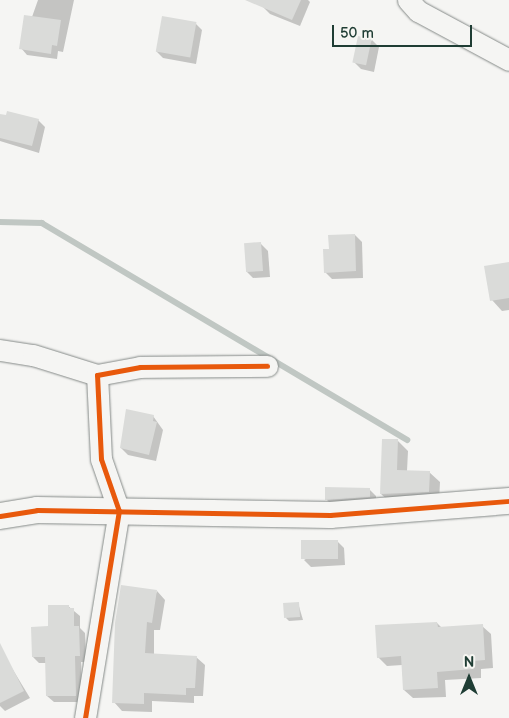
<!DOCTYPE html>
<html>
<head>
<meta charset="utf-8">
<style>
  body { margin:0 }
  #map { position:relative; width:509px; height:718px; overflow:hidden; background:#f5f5f3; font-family:"Balsamiq Sans",sans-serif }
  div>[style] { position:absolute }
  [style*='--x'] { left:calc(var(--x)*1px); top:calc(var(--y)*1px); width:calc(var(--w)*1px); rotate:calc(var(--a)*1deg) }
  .shadow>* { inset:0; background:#0003 }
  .stream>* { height:5.5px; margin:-2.75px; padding:0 2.75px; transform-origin:2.75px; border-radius:2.75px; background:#c0c7c3 }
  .building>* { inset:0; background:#dadbd9; transform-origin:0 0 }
  .roads { filter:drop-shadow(0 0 1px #858a88) drop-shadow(0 0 1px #858a88) }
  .minor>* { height:21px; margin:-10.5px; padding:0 10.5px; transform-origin:10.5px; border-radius:10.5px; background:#f5f5f3 }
  .tertiary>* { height:26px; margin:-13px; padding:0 13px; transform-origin:13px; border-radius:13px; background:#f5f5f3 }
  .cycleway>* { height:5px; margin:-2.5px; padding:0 2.5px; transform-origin:2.5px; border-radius:2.5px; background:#e8590c }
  span { translate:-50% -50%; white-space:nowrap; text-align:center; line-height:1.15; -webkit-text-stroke:5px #f6f6f2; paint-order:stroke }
  .north { position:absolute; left:444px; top:653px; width:50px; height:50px; -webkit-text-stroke:4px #f6f6f2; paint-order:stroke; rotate:0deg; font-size:14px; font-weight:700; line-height:20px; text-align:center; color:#1f3d34 }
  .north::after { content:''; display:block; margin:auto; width:18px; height:22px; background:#1f3d34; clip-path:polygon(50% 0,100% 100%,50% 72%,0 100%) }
  .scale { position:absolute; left:332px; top:25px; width:140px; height:22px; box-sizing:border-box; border:2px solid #1f3d34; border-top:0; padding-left:6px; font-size:15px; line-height:18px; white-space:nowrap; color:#1f3d34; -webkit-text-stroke:4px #f6f6f2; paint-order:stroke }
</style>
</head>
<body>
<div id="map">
  <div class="shadow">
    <div style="clip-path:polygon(38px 0,74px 0,63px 52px,58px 51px,57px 59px,27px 55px,21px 48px)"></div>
    <div style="clip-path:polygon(266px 0,308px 0,310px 2px,300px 26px,270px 14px,263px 7px)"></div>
    <div style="clip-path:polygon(195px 23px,202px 30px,196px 64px,163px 58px,156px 51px)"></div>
    <div style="clip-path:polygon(372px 40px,379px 47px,374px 72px,361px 69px,354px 62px)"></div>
    <div style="clip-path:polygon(7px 117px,38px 120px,45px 127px,39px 153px,0 141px,0 119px)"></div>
    <div style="clip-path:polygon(355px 235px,362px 242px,363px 278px,332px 279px,325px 272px,330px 250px)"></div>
    <div style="clip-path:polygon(261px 244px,268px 251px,270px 277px,253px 278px,246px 271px)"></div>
    <div style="clip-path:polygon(509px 263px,509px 310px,502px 311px,492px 300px)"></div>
    <div style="clip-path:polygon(153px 416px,163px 430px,156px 461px,128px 455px,121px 448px)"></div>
    <div style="clip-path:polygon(397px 440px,408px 451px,407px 471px,429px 472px,440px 482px,439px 502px,392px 504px,381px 494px)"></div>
    <div style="clip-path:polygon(369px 489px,376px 496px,376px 503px,333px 506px,326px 499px)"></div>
    <div style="clip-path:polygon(337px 541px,344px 548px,345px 565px,311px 567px,304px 560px)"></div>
    <div style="clip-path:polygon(157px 591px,165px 600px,160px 630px,154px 630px,154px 655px,196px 657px,205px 665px,203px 696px,194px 696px,194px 703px,152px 701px,152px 712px,122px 711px,114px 702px)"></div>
    <div style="clip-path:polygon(298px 603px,303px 620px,289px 621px,286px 618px)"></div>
    <div style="clip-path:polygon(68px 606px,80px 616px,80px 628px,85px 633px,86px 662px,81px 662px,82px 702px,54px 702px,47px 696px,46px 663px,39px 663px,33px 657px,50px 628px)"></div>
    <div style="clip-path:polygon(437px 623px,442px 628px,482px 626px,491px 634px,493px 668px,481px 669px,481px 678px,445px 680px,446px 697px,413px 698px,404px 690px,402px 665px,387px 666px,378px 657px)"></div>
    <div style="clip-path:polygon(7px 660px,30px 698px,5px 711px,0 706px,0 663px)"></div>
  </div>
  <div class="stream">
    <div style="--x:0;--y:222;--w:42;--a:1.4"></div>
    <div style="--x:42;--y:223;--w:425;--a:30.7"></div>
  </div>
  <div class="building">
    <div style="clip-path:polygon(245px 0,301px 0,292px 20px)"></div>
    <div style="clip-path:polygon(24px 15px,61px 20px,57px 46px,52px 45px,51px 54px,19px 49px)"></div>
    <div style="left:162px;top:16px;width:35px;height:36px;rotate:10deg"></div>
    <div style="left:358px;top:36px;width:14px;height:27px;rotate:12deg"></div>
    <div style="clip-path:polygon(7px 111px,39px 119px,32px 146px,0 138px,0 114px,6px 115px)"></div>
    <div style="clip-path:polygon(355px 234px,356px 271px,324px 273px,323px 249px,329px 249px,328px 235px)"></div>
    <div style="left:261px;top:242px;width:29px;height:17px;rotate:86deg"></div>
    <div style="clip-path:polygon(509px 262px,509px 298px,490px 301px,484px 266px)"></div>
    <div style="clip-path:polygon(126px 409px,154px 415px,153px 421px,157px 422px,149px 455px,120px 448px)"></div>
    <div style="clip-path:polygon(382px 439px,398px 439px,397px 470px,430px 471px,429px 492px,380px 494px)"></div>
    <div style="clip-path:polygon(325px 487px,370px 488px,370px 497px,325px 500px)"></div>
    <div style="left:338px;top:540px;width:19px;height:37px;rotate:90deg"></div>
    <div style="clip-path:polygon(121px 585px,157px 590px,152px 623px,147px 622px,145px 653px,197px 656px,195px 688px,186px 688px,186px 695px,144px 693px,144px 704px,112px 703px,115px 623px)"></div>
    <div style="left:299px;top:602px;width:15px;height:16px;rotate:86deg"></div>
    <div style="clip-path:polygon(48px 605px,69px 605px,69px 608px,74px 608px,74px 626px,79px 626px,80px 656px,75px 656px,76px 696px,46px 696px,45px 657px,32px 657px,31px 627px,48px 626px)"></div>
    <div style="clip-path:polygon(437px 622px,438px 627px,483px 624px,485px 660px,473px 661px,473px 669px,437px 672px,438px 688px,403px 690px,401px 656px,377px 658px,375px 625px)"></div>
    <div style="clip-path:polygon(0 643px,24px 691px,0 703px)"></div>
  </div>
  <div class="roads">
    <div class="minor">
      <div style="--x:408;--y:0;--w:15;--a:48"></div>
      <div style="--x:418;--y:11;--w:103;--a:28.3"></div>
      <div style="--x:0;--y:350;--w:33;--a:9"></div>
      <div style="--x:33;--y:355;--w:67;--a:17.4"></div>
      <div style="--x:85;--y:718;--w:210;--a:-80.7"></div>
      <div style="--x:119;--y:511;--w:55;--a:-109.1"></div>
      <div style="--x:101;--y:459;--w:84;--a:-92.7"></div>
      <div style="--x:97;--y:375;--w:44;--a:-10.5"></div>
      <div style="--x:140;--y:367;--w:127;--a:-0.5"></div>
    </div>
    <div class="tertiary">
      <div style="--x:0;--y:516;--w:37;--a:-9"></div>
      <div style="--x:37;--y:510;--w:293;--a:1"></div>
      <div style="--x:330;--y:515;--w:180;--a:-4.5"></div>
    </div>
  </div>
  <div class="cycleway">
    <div style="--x:0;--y:516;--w:37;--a:-9"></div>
    <div style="--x:37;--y:510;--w:293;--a:1"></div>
    <div style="--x:330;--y:515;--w:180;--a:-4.5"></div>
    <div style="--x:85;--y:718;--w:210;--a:-80.7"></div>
    <div style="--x:119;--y:511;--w:55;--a:-109.1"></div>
    <div style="--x:101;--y:459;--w:84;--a:-92.7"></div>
    <div style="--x:97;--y:375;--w:44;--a:-10.5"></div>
    <div style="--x:140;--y:367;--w:127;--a:-0.5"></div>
  </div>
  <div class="north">N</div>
  <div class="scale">50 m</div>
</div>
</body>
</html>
